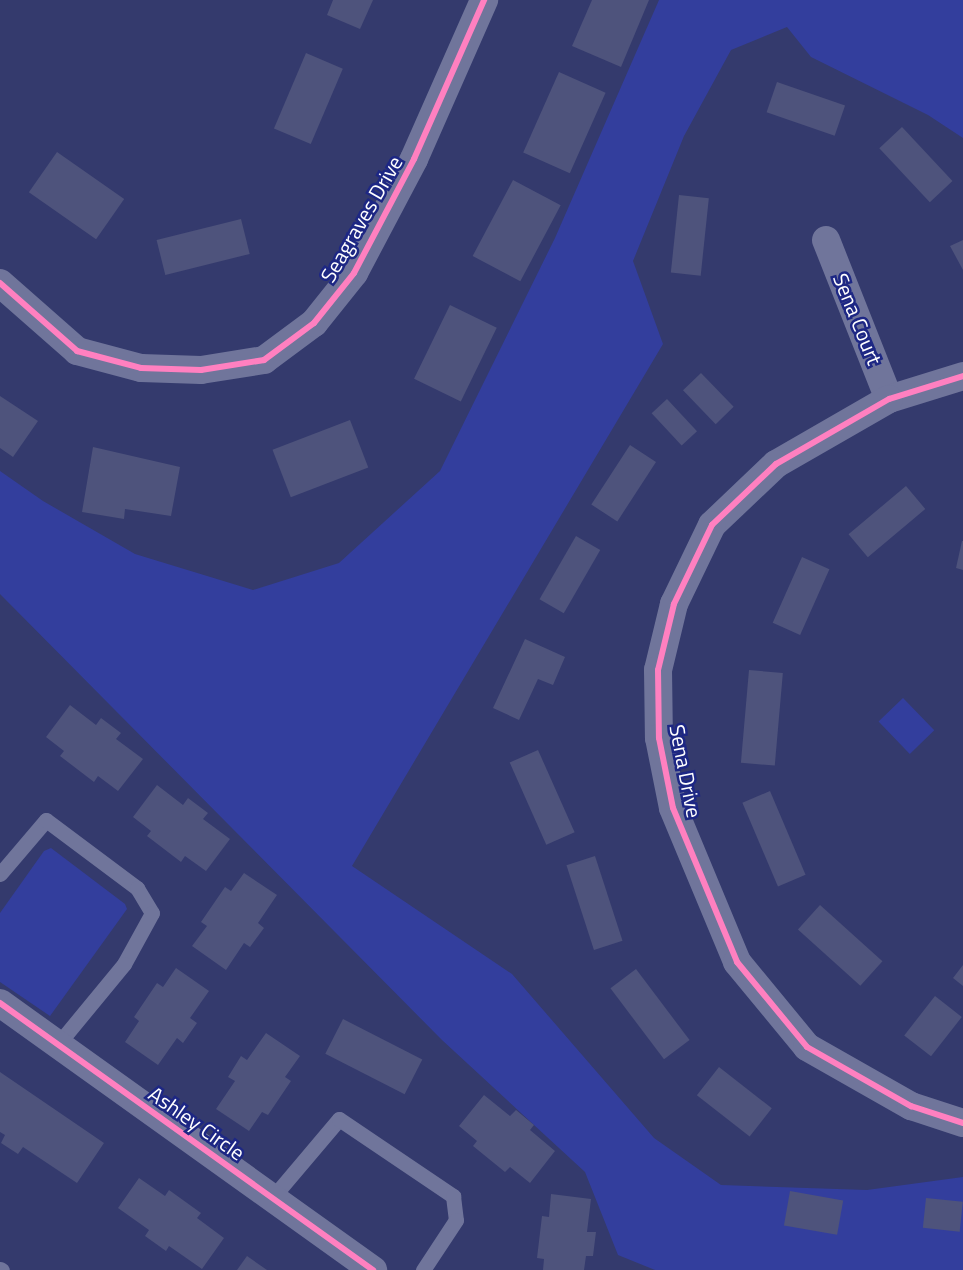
<!DOCTYPE html>
<html>
<head>
<meta charset="utf-8">
<style>
  body { margin:0 }
  #map { position:relative; width:963px; height:1270px; overflow:hidden; background:#343a6d; font-family:"Titillium Web",sans-serif }
  div>[style] { position:absolute }
  [style*='--x'] { left:calc(var(--x)*1px); top:calc(var(--y)*1px); width:calc(var(--w)*1px); rotate:calc(var(--a)*1deg) }
  .green>* { inset:0; background:#333e9d; transform-origin:0 0 }
  .building>* { inset:0; background:#4e537c; transform-origin:0 0 }
  .lane>* { height:15px; margin:-7.5px; padding:0 7.5px; transform-origin:7.5px; border-radius:7.5px; background:#70759b }
  .street>* { height:28px; margin:-14px; padding:0 14px; transform-origin:14px; border-radius:14px; background:#70759b }
  .cycleway>* { height:6px; margin:-3px; padding:0 3px; transform-origin:3px; border-radius:3px; background:#ff80c0 }
  span { translate:-50% -50%; white-space:nowrap; text-align:center; line-height:1.15; -webkit-text-stroke:5px #1d2784; paint-order:stroke }
  .street-label { font-size:21px; color:#fff }
</style>
</head>
<body>
<div id="map">
  <div class="green">
    <div style="clip-path:polygon(659px 0,963px 0,963px 138px,928px 115px,811px 57px,787px 27px,731px 50px,684px 136px,633px 261px,663px 344px,352px 866px,512px 974px,654px 1138px,721px 1185px,867px 1190px,963px 1177px,963px 1270px,655px 1270px,618px 1255px,585px 1172px,442px 1040px,0 594px,0 471px,43px 501px,135px 554px,253px 590px,339px 563px,440px 471px,555px 238px)"></div>
    <div style="left:903px;top:698px;width:45px;height:34px;rotate:46deg"></div>
    <div style="clip-path:polygon(51px 848px,125px 904px,127px 909px,50px 1016px,0 982px,0 913px,44px 851px)"></div>
  </div>
  <div class="building">
    <div style="clip-path:polygon(333px 0,373px 0,360px 29px,327px 15px)"></div>
    <div style="clip-path:polygon(592px 0,649px 0,621px 67px,572px 46px)"></div>
    <div style="left:306px;top:53px;width:40px;height:82px;rotate:23deg"></div>
    <div style="left:559px;top:72px;width:51px;height:88px;rotate:24deg"></div>
    <div style="left:777px;top:82px;width:72px;height:32px;rotate:19deg"></div>
    <div style="left:902px;top:127px;width:74px;height:31px;rotate:47deg"></div>
    <div style="left:57px;top:152px;width:82px;height:49px;rotate:35deg"></div>
    <div style="left:513px;top:180px;width:54px;height:86px;rotate:28deg"></div>
    <div style="left:679px;top:195px;width:30px;height:78px;rotate:6deg"></div>
    <div style="left:241px;top:219px;width:36px;height:87px;rotate:76deg"></div>
    <div style="clip-path:polygon(963px 240px,963px 270px,950px 246px)"></div>
    <div style="left:450px;top:305px;width:52px;height:82px;rotate:26deg"></div>
    <div style="left:701px;top:373px;width:47px;height:25px;rotate:46deg"></div>
    <div style="clip-path:polygon(0 396px,38px 421px,13px 457px,0 448px)"></div>
    <div style="left:667px;top:399px;width:44px;height:21px;rotate:47deg"></div>
    <div style="left:350px;top:420px;width:51px;height:83px;rotate:69deg"></div>
    <div style="left:630px;top:445px;width:31px;height:71px;rotate:33deg"></div>
    <div style="clip-path:polygon(93px 447px,180px 467px,171px 516px,125px 509px,124px 519px,82px 512px)"></div>
    <div style="left:906px;top:486px;width:30px;height:75px;rotate:50deg"></div>
    <div style="left:576px;top:536px;width:28px;height:73px;rotate:30deg"></div>
    <div style="clip-path:polygon(962px 541px,963px 541px,963px 570px,956px 568px)"></div>
    <div style="left:802px;top:557px;width:30px;height:72px;rotate:24deg"></div>
    <div style="clip-path:polygon(525px 639px,565px 657px,553px 685px,538px 679px,519px 720px,493px 708px)"></div>
    <div style="left:749px;top:670px;width:34px;height:93px;rotate:5deg"></div>
    <div style="clip-path:polygon(70px 705px,96px 725px,101px 718px,121px 733px,116px 739px,143px 759px,118px 791px,98px 776px,94px 782px,60px 756px,64px 751px,46px 737px)"></div>
    <div style="left:538px;top:750px;width:90px;height:31px;rotate:66deg"></div>
    <div style="clip-path:polygon(157px 785px,183px 805px,188px 798px,208px 813px,203px 819px,230px 839px,206px 871px,185px 856px,181px 862px,147px 836px,151px 831px,133px 817px)"></div>
    <div style="left:770px;top:791px;width:91px;height:30px;rotate:67deg"></div>
    <div style="left:595px;top:856px;width:89px;height:30px;rotate:72deg"></div>
    <div style="clip-path:polygon(244px 873px,277px 895px,258px 923px,264px 928px,250px 947px,244px 943px,226px 970px,192px 946px,207px 926px,201px 922px,225px 887px,231px 891px)"></div>
    <div style="left:820px;top:905px;width:84px;height:33px;rotate:42deg"></div>
    <div style="clip-path:polygon(963px 965px,963px 986px,953px 978px)"></div>
    <div style="clip-path:polygon(176px 968px,209px 991px,190px 1018px,197px 1023px,183px 1043px,177px 1038px,158px 1065px,125px 1042px,139px 1021px,134px 1017px,157px 983px,163px 987px)"></div>
    <div style="left:636px;top:969px;width:89px;height:32px;rotate:53deg"></div>
    <div style="left:935px;top:996px;width:34px;height:50px;rotate:38deg"></div>
    <div style="left:343px;top:1019px;width:89px;height:39px;rotate:27deg"></div>
    <div style="clip-path:polygon(266px 1033px,300px 1056px,285px 1077px,291px 1081px,268px 1115px,262px 1112px,249px 1131px,216px 1109px,235px 1081px,228px 1077px,241px 1056px,247px 1060px)"></div>
    <div style="left:719px;top:1067px;width:67px;height:36px;rotate:38deg"></div>
    <div style="clip-path:polygon(0 1072px,104px 1143px,77px 1183px,23px 1147px,18px 1154px,1px 1143px,5px 1135px,0 1132px)"></div>
    <div style="clip-path:polygon(484px 1095px,510px 1116px,516px 1110px,534px 1125px,530px 1130px,555px 1151px,530px 1183px,510px 1167px,505px 1172px,473px 1146px,477px 1141px,459px 1126px)"></div>
    <div style="clip-path:polygon(139px 1178px,165px 1196px,169px 1190px,201px 1213px,197px 1218px,224px 1238px,202px 1269px,169px 1246px,166px 1251px,145px 1236px,149px 1230px,118px 1208px)"></div>
    <div style="left:790px;top:1191px;width:54px;height:35px;rotate:10deg"></div>
    <div style="clip-path:polygon(551px 1194px,591px 1199px,587px 1232px,596px 1232px,593px 1256px,586px 1256px,584px 1270px,543px 1270px,544px 1259px,537px 1258px,542px 1216px,549px 1217px)"></div>
    <div style="left:926px;top:1198px;width:37px;height:30px;rotate:6deg"></div>
    <div style="clip-path:polygon(247px 1256px,267px 1270px,237px 1270px)"></div>
  </div>
  <div class="lane">
    <div style="--x:0;--y:874;--w:71;--a:-49.6"></div>
    <div style="--x:46;--y:820;--w:114;--a:36.8"></div>
    <div style="--x:137;--y:888;--w:29;--a:59"></div>
    <div style="--x:152;--y:913;--w:58;--a:118.8"></div>
    <div style="--x:124;--y:964;--w:104;--a:129.5"></div>
    <div style="--x:273;--y:1197;--w:102;--a:-49.8"></div>
    <div style="--x:339;--y:1119;--w:138;--a:34"></div>
    <div style="--x:453;--y:1196;--w:24;--a:83"></div>
    <div style="--x:456;--y:1220;--w:60;--a:123.4"></div>
    <div style="--x:0;--y:1269;--w:2;--a:27"></div>
  </div>
  <div class="street">
    <div style="--x:826;--y:240;--w:171;--a:68.4"></div>
    <div style="--x:0;--y:283;--w:103;--a:41.4"></div>
    <div style="--x:77;--y:351;--w:66;--a:14.9"></div>
    <div style="--x:141;--y:368;--w:60;--a:1.9"></div>
    <div style="--x:201;--y:370;--w:64;--a:-9"></div>
    <div style="--x:264;--y:360;--w:62;--a:-36.5"></div>
    <div style="--x:314;--y:323;--w:64;--a:-51.3"></div>
    <div style="--x:354;--y:273;--w:129;--a:-62.2"></div>
    <div style="--x:414;--y:159;--w:174;--a:-66.2"></div>
    <div style="--x:963;--y:376;--w:77;--a:162.7"></div>
    <div style="--x:889;--y:399;--w:130;--a:150.1"></div>
    <div style="--x:776;--y:464;--w:88;--a:136.4"></div>
    <div style="--x:712;--y:525;--w:88;--a:115.7"></div>
    <div style="--x:674;--y:604;--w:68;--a:103.6"></div>
    <div style="--x:658;--y:670;--w:68;--a:89.2"></div>
    <div style="--x:659;--y:738;--w:71;--a:78.7"></div>
    <div style="--x:673;--y:808;--w:167;--a:67.4"></div>
    <div style="--x:737;--y:962;--w:110;--a:50.5"></div>
    <div style="--x:807;--y:1047;--w:120;--a:29.6"></div>
    <div style="--x:911;--y:1106;--w:55;--a:18.1"></div>
    <div style="--x:0;--y:1003;--w:459;--a:35.6"></div>
  </div>
  <div class="cycleway">
    <div style="--x:0;--y:283;--w:103;--a:41.4"></div>
    <div style="--x:77;--y:351;--w:66;--a:14.9"></div>
    <div style="--x:141;--y:368;--w:60;--a:1.9"></div>
    <div style="--x:201;--y:370;--w:64;--a:-9"></div>
    <div style="--x:264;--y:360;--w:62;--a:-36.5"></div>
    <div style="--x:314;--y:323;--w:64;--a:-51.3"></div>
    <div style="--x:354;--y:273;--w:129;--a:-62.2"></div>
    <div style="--x:414;--y:159;--w:174;--a:-66.2"></div>
    <div style="--x:963;--y:376;--w:77;--a:162.7"></div>
    <div style="--x:889;--y:399;--w:130;--a:150.1"></div>
    <div style="--x:776;--y:464;--w:88;--a:136.4"></div>
    <div style="--x:712;--y:525;--w:88;--a:115.7"></div>
    <div style="--x:674;--y:604;--w:68;--a:103.6"></div>
    <div style="--x:658;--y:670;--w:68;--a:89.2"></div>
    <div style="--x:659;--y:738;--w:71;--a:78.7"></div>
    <div style="--x:673;--y:808;--w:167;--a:67.4"></div>
    <div style="--x:737;--y:962;--w:110;--a:50.5"></div>
    <div style="--x:807;--y:1047;--w:120;--a:29.6"></div>
    <div style="--x:911;--y:1106;--w:55;--a:18.1"></div>
    <div style="--x:0;--y:1003;--w:459;--a:35.6"></div>
  </div>
  <div class="street-label">
    <span style="left:361px;top:219px;rotate:-60deg">Seagraves Drive</span>
    <span style="left:858px;top:319px;rotate:68deg">Sena Court</span>
    <span style="left:686px;top:771px;rotate:79deg">Sena Drive</span>
    <span style="left:197px;top:1123px;rotate:35deg">Ashley Circle</span>
  </div>
</div>
</body>
</html>
